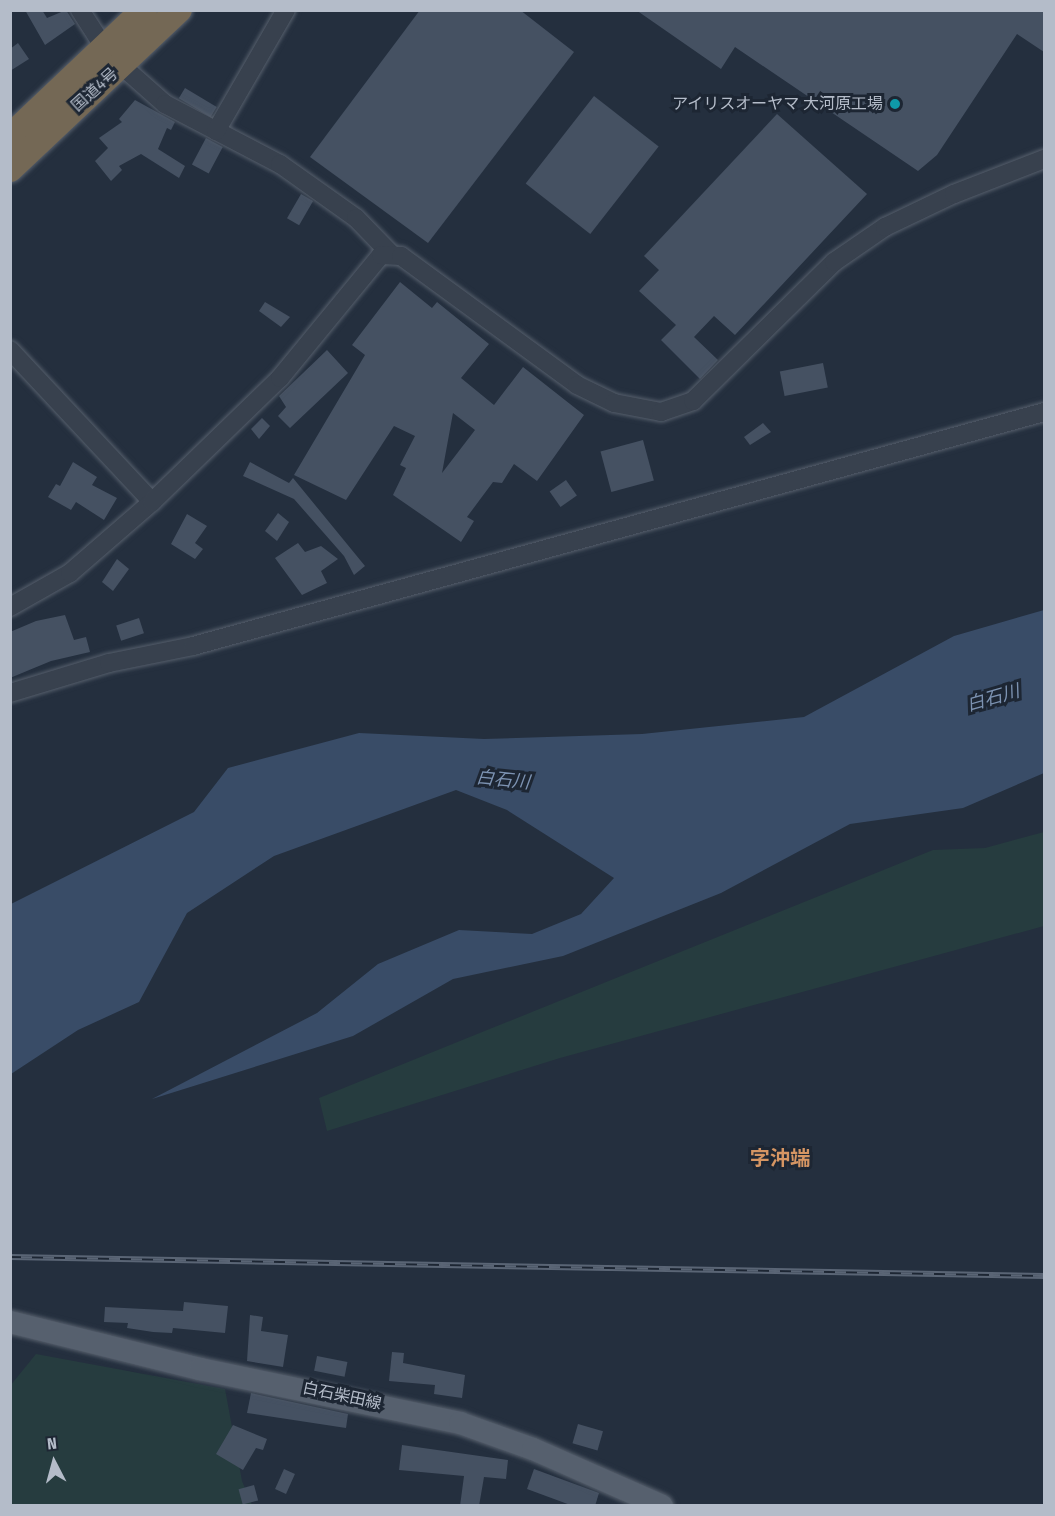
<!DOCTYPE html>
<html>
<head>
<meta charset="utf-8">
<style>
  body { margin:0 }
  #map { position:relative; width:1055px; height:1516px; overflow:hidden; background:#242f3e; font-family:"Fira Sans Condensed","Noto Sans JP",sans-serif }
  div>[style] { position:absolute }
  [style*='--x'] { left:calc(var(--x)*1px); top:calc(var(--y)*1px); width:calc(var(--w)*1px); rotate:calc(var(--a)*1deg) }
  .green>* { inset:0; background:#263c3f }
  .water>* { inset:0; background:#394c67 }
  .building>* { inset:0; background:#455162; transform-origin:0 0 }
  .roads { filter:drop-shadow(0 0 2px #565f6c) drop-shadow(0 0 2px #565f6c) }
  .minor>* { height:18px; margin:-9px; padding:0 9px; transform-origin:9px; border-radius:9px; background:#38414e }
  .major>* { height:22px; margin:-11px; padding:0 11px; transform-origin:11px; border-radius:11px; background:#56606e }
  .highway>* { height:26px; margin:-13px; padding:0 13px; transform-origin:13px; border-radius:13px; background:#746855 }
  .rail>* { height:6px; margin-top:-3px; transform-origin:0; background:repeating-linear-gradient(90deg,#1d2633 0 11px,#5a6575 0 22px); box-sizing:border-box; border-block:2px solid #5a6575 }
  .dots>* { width:16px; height:16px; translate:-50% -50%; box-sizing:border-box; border:3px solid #1d2633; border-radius:50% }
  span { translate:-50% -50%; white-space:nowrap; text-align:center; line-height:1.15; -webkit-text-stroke:6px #1d2633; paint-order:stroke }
  .street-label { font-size:16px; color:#b4bcc9 }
  .poi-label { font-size:16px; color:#b4bcc9 }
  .right { translate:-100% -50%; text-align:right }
  .water-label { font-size:18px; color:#7c92b1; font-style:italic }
  .quarter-label { font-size:20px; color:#d59563; font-weight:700 }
  .frame { position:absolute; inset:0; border:12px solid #b4bcc9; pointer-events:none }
  .north { position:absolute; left:24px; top:1432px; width:60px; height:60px; -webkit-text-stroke:4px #1d2633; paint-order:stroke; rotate:354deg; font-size:16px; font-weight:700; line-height:24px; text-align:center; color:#b4bcc9 }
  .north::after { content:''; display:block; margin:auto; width:21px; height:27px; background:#b4bcc9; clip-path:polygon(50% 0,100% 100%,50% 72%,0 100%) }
</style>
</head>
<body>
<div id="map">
  <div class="green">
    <div style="clip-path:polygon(1044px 832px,1044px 926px,560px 1058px,327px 1131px,319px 1098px,933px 850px,985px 848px)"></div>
    <div style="clip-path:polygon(36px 1354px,225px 1389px,242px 1481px,252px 1505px,11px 1505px,10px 1386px)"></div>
  </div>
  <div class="water">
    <div style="clip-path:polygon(1044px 610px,1044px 773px,963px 808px,850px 824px,721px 893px,563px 956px,453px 979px,353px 1036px,152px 1099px,317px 1013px,378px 964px,459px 930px,532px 934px,581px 914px,614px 878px,507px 810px,456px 790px,274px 856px,187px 913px,139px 1002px,78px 1030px,11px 1074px,11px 904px,194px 812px,228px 768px,359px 733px,484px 739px,642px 734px,804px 717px,954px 636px)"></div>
  </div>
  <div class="building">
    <div style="clip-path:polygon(25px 10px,42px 10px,47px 18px,66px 10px,75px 24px,45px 45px)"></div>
    <div style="clip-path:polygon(420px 10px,520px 10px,574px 52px,428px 243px,310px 157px)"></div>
    <div style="clip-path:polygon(636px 10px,1044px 10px,1044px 52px,1017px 34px,937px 155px,918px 171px,735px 47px,721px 69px)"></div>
    <div style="clip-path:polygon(18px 43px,29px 59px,10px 71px,10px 49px)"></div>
    <div style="left:185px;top:88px;width:37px;height:12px;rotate:31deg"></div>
    <div style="left:594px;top:96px;width:82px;height:111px;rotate:38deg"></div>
    <div style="clip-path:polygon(135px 100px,175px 122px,171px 130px,167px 128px,158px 149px,185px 166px,179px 178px,141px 154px,119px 166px,122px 170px,111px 181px,95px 161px,108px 148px,99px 138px,122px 122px,119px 119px)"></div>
    <div style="clip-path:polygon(777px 114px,867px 194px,735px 335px,714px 316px,694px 337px,718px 360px,700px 379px,661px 340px,676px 325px,639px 291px,659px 270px,644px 256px)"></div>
    <div style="left:206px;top:138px;width:19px;height:30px;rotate:28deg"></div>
    <div style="left:301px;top:194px;width:14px;height:28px;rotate:30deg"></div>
    <div style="clip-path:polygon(evenodd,400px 282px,432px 308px,437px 302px,489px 344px,461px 378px,494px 405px,523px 367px,584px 415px,537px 481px,514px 464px,502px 483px,493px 482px,467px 517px,474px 521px,461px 542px,393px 495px,406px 468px,400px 465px,415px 436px,394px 426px,346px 500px,294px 475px,365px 355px,352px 345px,400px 282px,453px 413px,475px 430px,442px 473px,453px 413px)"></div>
    <div style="clip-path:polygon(265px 302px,290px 317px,281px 327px,259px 311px)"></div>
    <div style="clip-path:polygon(327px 350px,348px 373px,290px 428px,278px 416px,286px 407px,279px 396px)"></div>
    <div style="left:823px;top:363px;width:25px;height:44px;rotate:79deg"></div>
    <div style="clip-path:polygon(262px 418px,270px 426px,259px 439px,251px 429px)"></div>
    <div style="clip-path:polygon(763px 423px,771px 432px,750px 445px,744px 437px)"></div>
    <div style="left:643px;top:440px;width:42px;height:44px;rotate:75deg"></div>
    <div style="clip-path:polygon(73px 462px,97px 477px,92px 485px,117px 498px,104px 520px,76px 502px,71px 510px,48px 497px,56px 484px,60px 486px)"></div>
    <div style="clip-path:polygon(250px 462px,289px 483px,293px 478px,365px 566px,354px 575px,344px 556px,294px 499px,243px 476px)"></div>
    <div style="left:566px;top:480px;width:19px;height:20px;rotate:55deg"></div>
    <div style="clip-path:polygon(278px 513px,289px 522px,277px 541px,265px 531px)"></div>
    <div style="clip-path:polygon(187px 514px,207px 526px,195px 543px,203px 549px,195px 559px,171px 544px)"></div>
    <div style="clip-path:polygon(298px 543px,305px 552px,321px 546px,338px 559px,321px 571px,327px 583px,302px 595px,275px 558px)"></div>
    <div style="clip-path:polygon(117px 559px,129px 569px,113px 591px,102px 582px)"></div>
    <div style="clip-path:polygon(65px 615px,74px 640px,86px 637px,90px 652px,51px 661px,10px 678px,10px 632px,36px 621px)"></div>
    <div style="left:139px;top:618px;width:16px;height:24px;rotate:72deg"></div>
    <div style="clip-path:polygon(184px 1302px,228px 1306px,225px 1333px,173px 1328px,172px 1333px,153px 1332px,127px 1328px,128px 1323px,104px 1322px,105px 1307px,183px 1311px)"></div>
    <div style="clip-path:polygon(250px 1315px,263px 1317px,261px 1331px,288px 1335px,283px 1367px,247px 1361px)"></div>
    <div style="clip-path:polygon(392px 1352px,404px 1353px,403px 1363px,465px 1375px,462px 1398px,434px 1394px,435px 1385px,389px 1381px)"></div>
    <div style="left:317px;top:1356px;width:31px;height:15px;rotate:11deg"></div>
    <div style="clip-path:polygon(251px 1393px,348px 1414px,346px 1428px,247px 1413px)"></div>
    <div style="left:578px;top:1424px;width:26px;height:20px;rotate:16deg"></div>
    <div style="clip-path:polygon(233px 1425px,267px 1439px,263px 1450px,256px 1448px,243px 1470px,216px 1454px)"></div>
    <div style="clip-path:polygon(402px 1445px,508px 1460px,506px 1479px,484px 1477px,479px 1506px,460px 1506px,464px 1476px,399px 1470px)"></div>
    <div style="left:284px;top:1469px;width:12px;height:22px;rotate:24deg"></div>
    <div style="clip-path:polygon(534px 1469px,599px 1493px,595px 1506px,573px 1506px,527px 1489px)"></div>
    <div style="left:254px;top:1485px;width:16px;height:16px;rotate:75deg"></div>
  </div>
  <div class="roads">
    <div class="minor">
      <div style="--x:80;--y:10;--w:46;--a:57.3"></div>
      <div style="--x:122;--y:66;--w:57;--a:41.5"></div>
      <div style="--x:165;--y:104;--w:130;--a:27.6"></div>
      <div style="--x:280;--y:164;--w:93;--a:35.4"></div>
      <div style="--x:356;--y:218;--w:49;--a:45.8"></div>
      <div style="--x:216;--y:131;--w:140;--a:-60"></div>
      <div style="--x:10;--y:350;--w:208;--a:46.9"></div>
      <div style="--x:10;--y:607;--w:69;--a:-29.5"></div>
      <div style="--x:70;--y:573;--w:108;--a:-40.9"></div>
      <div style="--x:152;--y:502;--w:178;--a:-44.1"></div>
      <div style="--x:280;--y:378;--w:159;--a:-50.6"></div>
      <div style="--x:381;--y:255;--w:20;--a:3"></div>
      <div style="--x:401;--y:256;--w:218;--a:36.2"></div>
      <div style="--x:577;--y:385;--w:41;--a:25.9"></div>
      <div style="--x:614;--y:403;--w:48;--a:10.8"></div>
      <div style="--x:661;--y:412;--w:34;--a:-19"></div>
      <div style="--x:693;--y:401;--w:198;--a:-44.6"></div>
      <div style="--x:834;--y:262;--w:62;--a:-34.5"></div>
      <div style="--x:885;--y:227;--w:76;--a:-25.6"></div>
      <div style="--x:954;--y:194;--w:97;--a:-21.3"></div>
      <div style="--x:10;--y:693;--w:103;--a:-16.9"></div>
      <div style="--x:109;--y:663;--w:86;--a:-11.4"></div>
      <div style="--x:193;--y:646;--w:883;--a:-15.37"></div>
    </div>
    <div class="major">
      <div style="--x:10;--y:1322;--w:196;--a:13.9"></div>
      <div style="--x:200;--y:1369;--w:266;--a:11.7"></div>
      <div style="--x:460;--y:1423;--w:77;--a:19.6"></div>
      <div style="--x:533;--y:1449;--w:141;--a:23.8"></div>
    </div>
    <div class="highway">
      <div style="--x:10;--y:137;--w:185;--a:-43.5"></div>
      <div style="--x:10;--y:169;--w:232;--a:-43.3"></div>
    </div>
  </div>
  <div class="rail">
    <div style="--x:10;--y:1257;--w:1034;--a:1.05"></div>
  </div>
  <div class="dots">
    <div style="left:895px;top:104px;background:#0f9aa8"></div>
  </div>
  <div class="street-label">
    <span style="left:95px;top:90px;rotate:-42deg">国道4号</span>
    <span style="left:342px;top:1396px;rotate:12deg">白石柴田線</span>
  </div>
  <div class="poi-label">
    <span class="right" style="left:883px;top:104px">アイリスオーヤマ 大河原工場</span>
  </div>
  <div class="water-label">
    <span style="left:993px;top:698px;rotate:-16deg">白石川</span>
    <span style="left:503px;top:780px;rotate:6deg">白石川</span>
  </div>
  <div class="quarter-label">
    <span style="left:780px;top:1158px">字沖端</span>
  </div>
  <div class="frame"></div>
  <div class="north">N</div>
</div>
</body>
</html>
